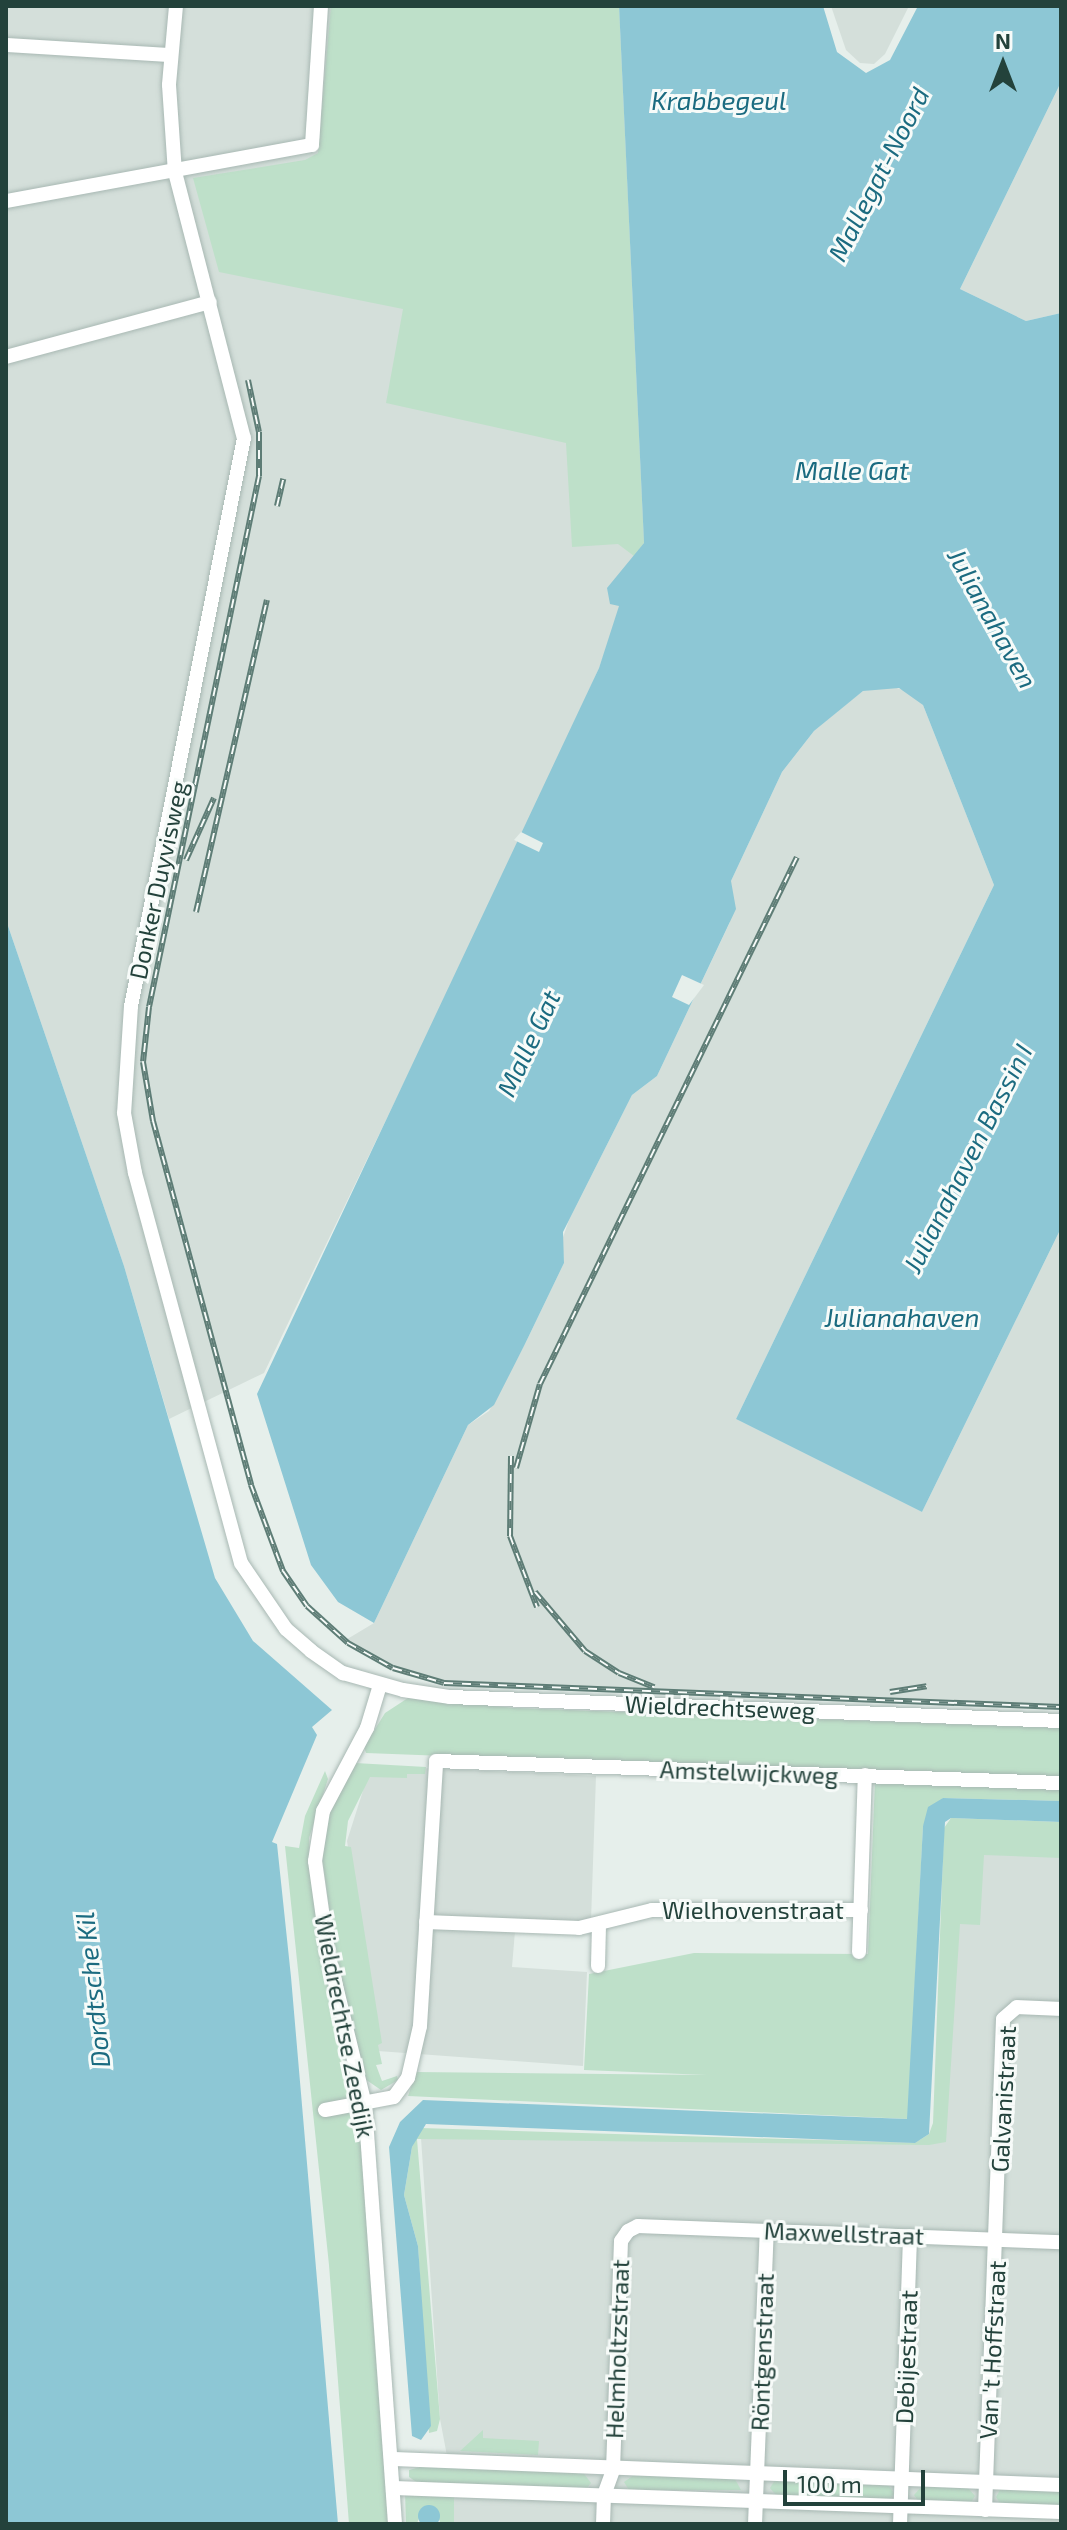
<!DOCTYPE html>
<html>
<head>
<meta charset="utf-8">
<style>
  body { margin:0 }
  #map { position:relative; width:1067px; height:2530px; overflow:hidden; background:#e6efeb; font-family:"Exo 2",sans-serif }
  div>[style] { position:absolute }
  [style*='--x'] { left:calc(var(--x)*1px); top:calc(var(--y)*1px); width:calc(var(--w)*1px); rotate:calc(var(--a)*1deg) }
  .built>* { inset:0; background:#d4dfda }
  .green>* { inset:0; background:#bee0c9 }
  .water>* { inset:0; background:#8dc7d5 }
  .round { border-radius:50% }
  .pier>* { inset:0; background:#e6efeb }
  .roads { filter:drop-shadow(0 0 2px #a8b8b3) drop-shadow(0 0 2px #a8b8b3) }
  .minor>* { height:14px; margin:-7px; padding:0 7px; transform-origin:7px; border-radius:7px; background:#fff }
  .rail>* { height:6px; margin-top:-3px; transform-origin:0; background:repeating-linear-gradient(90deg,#f7fbf9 0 9px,#5e7d76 0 18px); box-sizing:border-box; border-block:2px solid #5e7d76 }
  span { translate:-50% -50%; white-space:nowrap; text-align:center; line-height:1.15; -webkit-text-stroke:6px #f7fbf9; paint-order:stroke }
  .street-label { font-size:24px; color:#23423b }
  .water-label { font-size:26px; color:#1b6b80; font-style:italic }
  .frame { position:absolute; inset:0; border:8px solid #23423b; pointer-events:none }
  .north { position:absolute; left:963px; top:24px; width:80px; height:80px; -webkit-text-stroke:6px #f7fbf9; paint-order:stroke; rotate:0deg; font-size:22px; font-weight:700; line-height:32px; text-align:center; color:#23423b }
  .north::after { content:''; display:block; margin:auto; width:28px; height:36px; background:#23423b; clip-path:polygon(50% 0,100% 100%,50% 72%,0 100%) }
  .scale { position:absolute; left:783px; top:2470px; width:142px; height:36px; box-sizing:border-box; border:4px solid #23423b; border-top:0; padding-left:10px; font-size:24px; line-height:28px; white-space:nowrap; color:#23423b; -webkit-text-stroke:6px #f7fbf9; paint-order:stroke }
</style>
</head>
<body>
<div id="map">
  <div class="built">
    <div style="clip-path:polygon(6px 6px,619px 6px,644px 543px,599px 668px,524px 834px,264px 1373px,169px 1419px,124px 1266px,6px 920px)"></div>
    <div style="clip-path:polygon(831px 6px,909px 6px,885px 54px,874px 64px,860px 63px,846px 50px)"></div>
    <div style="clip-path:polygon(1061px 82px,1061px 313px,1026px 321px,960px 289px)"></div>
    <div style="clip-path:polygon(889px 686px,911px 692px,923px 705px,994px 885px,736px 1419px,922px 1512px,1061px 1228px,1061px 1707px,479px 1686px,409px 1674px,344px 1641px,374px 1623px,468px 1425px,489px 1411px,525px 1344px,564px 1263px,562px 1240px,569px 1220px,632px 1095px,657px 1076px,730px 922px,731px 881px,782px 772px,814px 731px,845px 705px,863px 691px)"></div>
    <div style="clip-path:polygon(429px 1768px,596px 1776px,591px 1921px,516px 1919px,512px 1967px,587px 1972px,583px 2066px,378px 2051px,347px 1841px,368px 1775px)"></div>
    <div style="clip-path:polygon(957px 1844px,1061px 1847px,1061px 2524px,454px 2524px,454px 2493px,440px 2419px,421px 2138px,939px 2140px)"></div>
  </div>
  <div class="green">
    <div style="clip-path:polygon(331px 6px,619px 6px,644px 543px,634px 556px,618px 544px,572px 547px,566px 443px,386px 403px,403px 309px,219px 272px,193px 178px,305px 160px,318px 153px)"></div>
    <div style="clip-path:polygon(408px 1698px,514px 1708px,1061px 1728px,1061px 1779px,366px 1753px,364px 1747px,385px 1713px)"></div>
    <div style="clip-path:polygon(355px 1763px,426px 1767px,425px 1774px,407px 1774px,407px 1778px,370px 1777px,348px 1821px,345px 1846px,351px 1847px,382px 2043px,378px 2045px,382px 2064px,376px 2065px,382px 2081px,397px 2076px,398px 2080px,381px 2090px,365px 2079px,336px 1958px,322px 1856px,325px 1821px)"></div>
    <div style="clip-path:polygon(325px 1771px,328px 1779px,309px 1838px,311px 1878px,322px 1959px,366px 2161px,389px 2524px,349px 2524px,329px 2265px,285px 1846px,299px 1848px,305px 1816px)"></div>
    <div style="clip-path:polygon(875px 1780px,1061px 1787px,1061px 1801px,943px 1798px,923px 1826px,908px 2119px,408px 2096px,416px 2072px,707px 2075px,584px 2070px,589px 1974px,694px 1953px,868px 1954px)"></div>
    <div style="clip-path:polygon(951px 1818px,1061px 1822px,1061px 1858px,984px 1855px,980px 1925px,960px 1924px,946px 2142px,929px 2145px,417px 2139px,440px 2419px,437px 2431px,429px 2433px,418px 2246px,404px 2195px,412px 2147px,421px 2128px,915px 2143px,929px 2134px,933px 2123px,944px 1828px)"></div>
    <div style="clip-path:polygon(483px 2430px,483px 2438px,539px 2441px,538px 2455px,460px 2451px)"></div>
    <div style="clip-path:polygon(424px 2466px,582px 2471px,591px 2483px,586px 2489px,418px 2483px,409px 2477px,409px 2470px)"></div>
    <div style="clip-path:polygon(634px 2475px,735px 2479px,741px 2490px,629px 2490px,624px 2482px)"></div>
    <div style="clip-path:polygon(775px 2480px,889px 2486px,894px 2493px,889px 2501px,776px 2495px,770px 2488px)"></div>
    <div style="clip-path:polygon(922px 2486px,968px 2488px,975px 2496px,970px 2504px,919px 2502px,914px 2495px)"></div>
    <div style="clip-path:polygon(1001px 2488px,1061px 2489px,1061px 2507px,1001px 2505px,996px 2497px)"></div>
    <div style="clip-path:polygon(405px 2492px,454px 2494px,454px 2524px,441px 2524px,433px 2506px,422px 2508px,417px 2524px,406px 2524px)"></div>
  </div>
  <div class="water">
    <div style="clip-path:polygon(619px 6px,823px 6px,837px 52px,866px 73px,890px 60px,918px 6px,1061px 6px,1061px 82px,960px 289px,1026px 321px,1061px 313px,1061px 1228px,922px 1512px,736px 1419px,994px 885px,923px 705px,899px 688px,863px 691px,814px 731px,782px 772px,731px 881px,736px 909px,657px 1076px,632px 1095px,563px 1232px,564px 1263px,525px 1344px,494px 1405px,468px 1425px,374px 1623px,338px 1602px,311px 1565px,257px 1394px,599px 668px,619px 606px,610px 604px,607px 588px,644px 543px)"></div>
    <div style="clip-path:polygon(6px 920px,124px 1266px,215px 1578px,253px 1641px,332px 1710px,312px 1727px,317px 1735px,272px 1842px,277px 1844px,291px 1977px,338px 2524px,6px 2524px)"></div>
    <div style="clip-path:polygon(943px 1798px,1061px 1801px,1061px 1822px,951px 1818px,945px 1822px,929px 2134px,915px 2143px,426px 2124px,412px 2147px,404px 2195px,418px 2246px,431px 2426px,421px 2440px,412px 2436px,389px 2147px,400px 2122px,423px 2100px,907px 2119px,923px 1826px,928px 1807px)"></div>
    <div class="round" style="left:418px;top:2505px;width:22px;height:22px"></div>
  </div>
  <div class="pier">
    <div style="clip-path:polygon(521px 832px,543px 843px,539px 852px,514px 840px)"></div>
    <div style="clip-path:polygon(682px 975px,704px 985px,689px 1005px,672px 997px)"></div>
  </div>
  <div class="roads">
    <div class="minor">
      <div style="--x:176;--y:6;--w:79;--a:95.1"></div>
      <div style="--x:169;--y:85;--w:87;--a:86.1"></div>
      <div style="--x:175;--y:172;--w:275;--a:75.5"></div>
      <div style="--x:244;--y:438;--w:579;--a:101.25"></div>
      <div style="--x:131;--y:1006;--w:107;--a:93.7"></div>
      <div style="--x:124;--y:1113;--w:61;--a:79.6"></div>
      <div style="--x:135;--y:1173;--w:404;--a:74.8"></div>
      <div style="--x:241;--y:1563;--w:80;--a:55.7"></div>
      <div style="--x:286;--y:1629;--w:33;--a:41"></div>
      <div style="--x:311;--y:1651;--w:39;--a:35"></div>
      <div style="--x:343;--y:1673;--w:62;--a:15.8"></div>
      <div style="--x:403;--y:1690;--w:48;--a:8.5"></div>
      <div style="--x:450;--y:1697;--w:611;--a:2.25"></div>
      <div style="--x:6;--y:45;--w:164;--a:3.5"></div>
      <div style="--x:6;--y:201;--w:311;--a:-10.4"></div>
      <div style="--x:312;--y:145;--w:139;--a:-86.3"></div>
      <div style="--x:6;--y:357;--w:211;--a:-15.1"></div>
      <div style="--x:380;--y:1685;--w:45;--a:106.8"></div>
      <div style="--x:367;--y:1728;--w:94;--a:117.9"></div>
      <div style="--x:323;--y:1811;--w:51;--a:99.1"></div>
      <div style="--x:315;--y:1861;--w:93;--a:82"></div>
      <div style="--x:328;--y:1953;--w:156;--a:76.3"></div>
      <div style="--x:365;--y:2105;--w:420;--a:85.9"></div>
      <div style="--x:426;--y:1922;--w:153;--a:2.2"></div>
      <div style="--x:579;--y:1928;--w:75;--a:-13.9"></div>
      <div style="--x:652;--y:1910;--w:209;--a:0"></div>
      <div style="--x:859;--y:1952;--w:177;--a:-88.1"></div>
      <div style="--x:598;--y:1966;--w:40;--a:-88.6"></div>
      <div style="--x:325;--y:2110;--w:70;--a:-10.7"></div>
      <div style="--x:394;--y:2097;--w:24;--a:-54"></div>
      <div style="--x:408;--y:2078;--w:53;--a:-77"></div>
      <div style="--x:420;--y:2026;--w:265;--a:-86.5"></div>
      <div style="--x:436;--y:1761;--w:625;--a:2.02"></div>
      <div style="--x:394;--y:2459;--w:668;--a:2.23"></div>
      <div style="--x:394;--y:2488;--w:667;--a:2.06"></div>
      <div style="--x:985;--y:2510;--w:491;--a:-87.9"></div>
      <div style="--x:1003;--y:2019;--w:18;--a:-41"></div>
      <div style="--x:1017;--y:2007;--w:44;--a:2.6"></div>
      <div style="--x:603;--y:2524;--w:29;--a:-88"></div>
      <div style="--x:604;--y:2495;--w:27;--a:-70"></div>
      <div style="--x:613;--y:2470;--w:229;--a:-88"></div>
      <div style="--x:621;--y:2241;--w:12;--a:-55"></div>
      <div style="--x:628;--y:2231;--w:11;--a:-27"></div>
      <div style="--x:638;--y:2226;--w:423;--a:2.2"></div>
      <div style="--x:755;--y:2524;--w:294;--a:-87.7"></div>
      <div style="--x:900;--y:2524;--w:288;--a:-88"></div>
    </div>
  </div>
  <div class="rail">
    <div style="--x:248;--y:380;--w:53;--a:78.1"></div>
    <div style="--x:259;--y:432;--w:44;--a:90"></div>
    <div style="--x:259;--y:476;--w:542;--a:101.7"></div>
    <div style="--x:149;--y:1007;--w:55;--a:96.2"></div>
    <div style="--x:143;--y:1062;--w:60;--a:80.4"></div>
    <div style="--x:153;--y:1121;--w:377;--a:74.9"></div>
    <div style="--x:251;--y:1485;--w:92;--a:69.6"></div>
    <div style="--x:283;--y:1571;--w:42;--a:55.6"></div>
    <div style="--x:307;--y:1606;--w:55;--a:42.1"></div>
    <div style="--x:348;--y:1643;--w:51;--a:29.1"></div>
    <div style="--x:393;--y:1668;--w:53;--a:16.4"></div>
    <div style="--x:444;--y:1683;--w:617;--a:2.23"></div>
    <div style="--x:277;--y:506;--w:28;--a:-77"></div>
    <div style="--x:186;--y:860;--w:68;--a:-65.7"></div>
    <div style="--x:196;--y:912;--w:320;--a:-77.2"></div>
    <div style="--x:511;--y:1456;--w:80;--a:90.7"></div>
    <div style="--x:510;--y:1536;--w:76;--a:69.2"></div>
    <div style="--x:516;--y:1468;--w:87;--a:-74.1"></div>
    <div style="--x:540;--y:1384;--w:586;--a:-64"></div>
    <div style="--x:535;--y:1592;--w:77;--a:49.7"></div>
    <div style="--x:585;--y:1651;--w:40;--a:32.9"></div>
    <div style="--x:619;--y:1673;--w:38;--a:22"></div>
    <div style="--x:890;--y:1692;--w:37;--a:-9"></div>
  </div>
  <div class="street-label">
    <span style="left:158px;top:880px;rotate:-78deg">Donker Duyvisweg</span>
    <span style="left:720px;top:1707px;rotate:2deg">Wieldrechtseweg</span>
    <span style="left:749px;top:1772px;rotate:2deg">Amstelwijckweg</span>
    <span style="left:753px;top:1910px">Wielhovenstraat</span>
    <span style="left:345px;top:2026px;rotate:79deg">Wieldrechtse Zeedijk</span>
    <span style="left:1003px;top:2099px;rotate:-87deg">Galvanistraat</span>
    <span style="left:844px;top:2233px;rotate:2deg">Maxwellstraat</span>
    <span style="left:617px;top:2349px;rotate:-88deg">Helmholtzstraat</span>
    <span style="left:992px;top:2350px;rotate:-87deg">Van 't Hoffstraat</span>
    <span style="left:762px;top:2352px;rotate:-88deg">Röntgenstraat</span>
    <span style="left:906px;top:2357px;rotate:-88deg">Debijestraat</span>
  </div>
  <div class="water-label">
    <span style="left:719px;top:100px">Krabbegeul</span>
    <span style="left:878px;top:174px;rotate:-63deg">Mallegat-Noord</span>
    <span style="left:852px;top:470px">Malle Gat</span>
    <span style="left:993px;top:618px;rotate:61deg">Julianahaven</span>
    <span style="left:528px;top:1043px;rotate:-65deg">Malle Gat</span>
    <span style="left:967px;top:1158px;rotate:-63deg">Julianahaven Bassin I</span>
    <span style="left:902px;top:1317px">Julianahaven</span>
    <span style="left:92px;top:1990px;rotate:-96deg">Dordtsche Kil</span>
  </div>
  <div class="frame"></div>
  <div class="north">N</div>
  <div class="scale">100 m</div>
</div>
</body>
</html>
